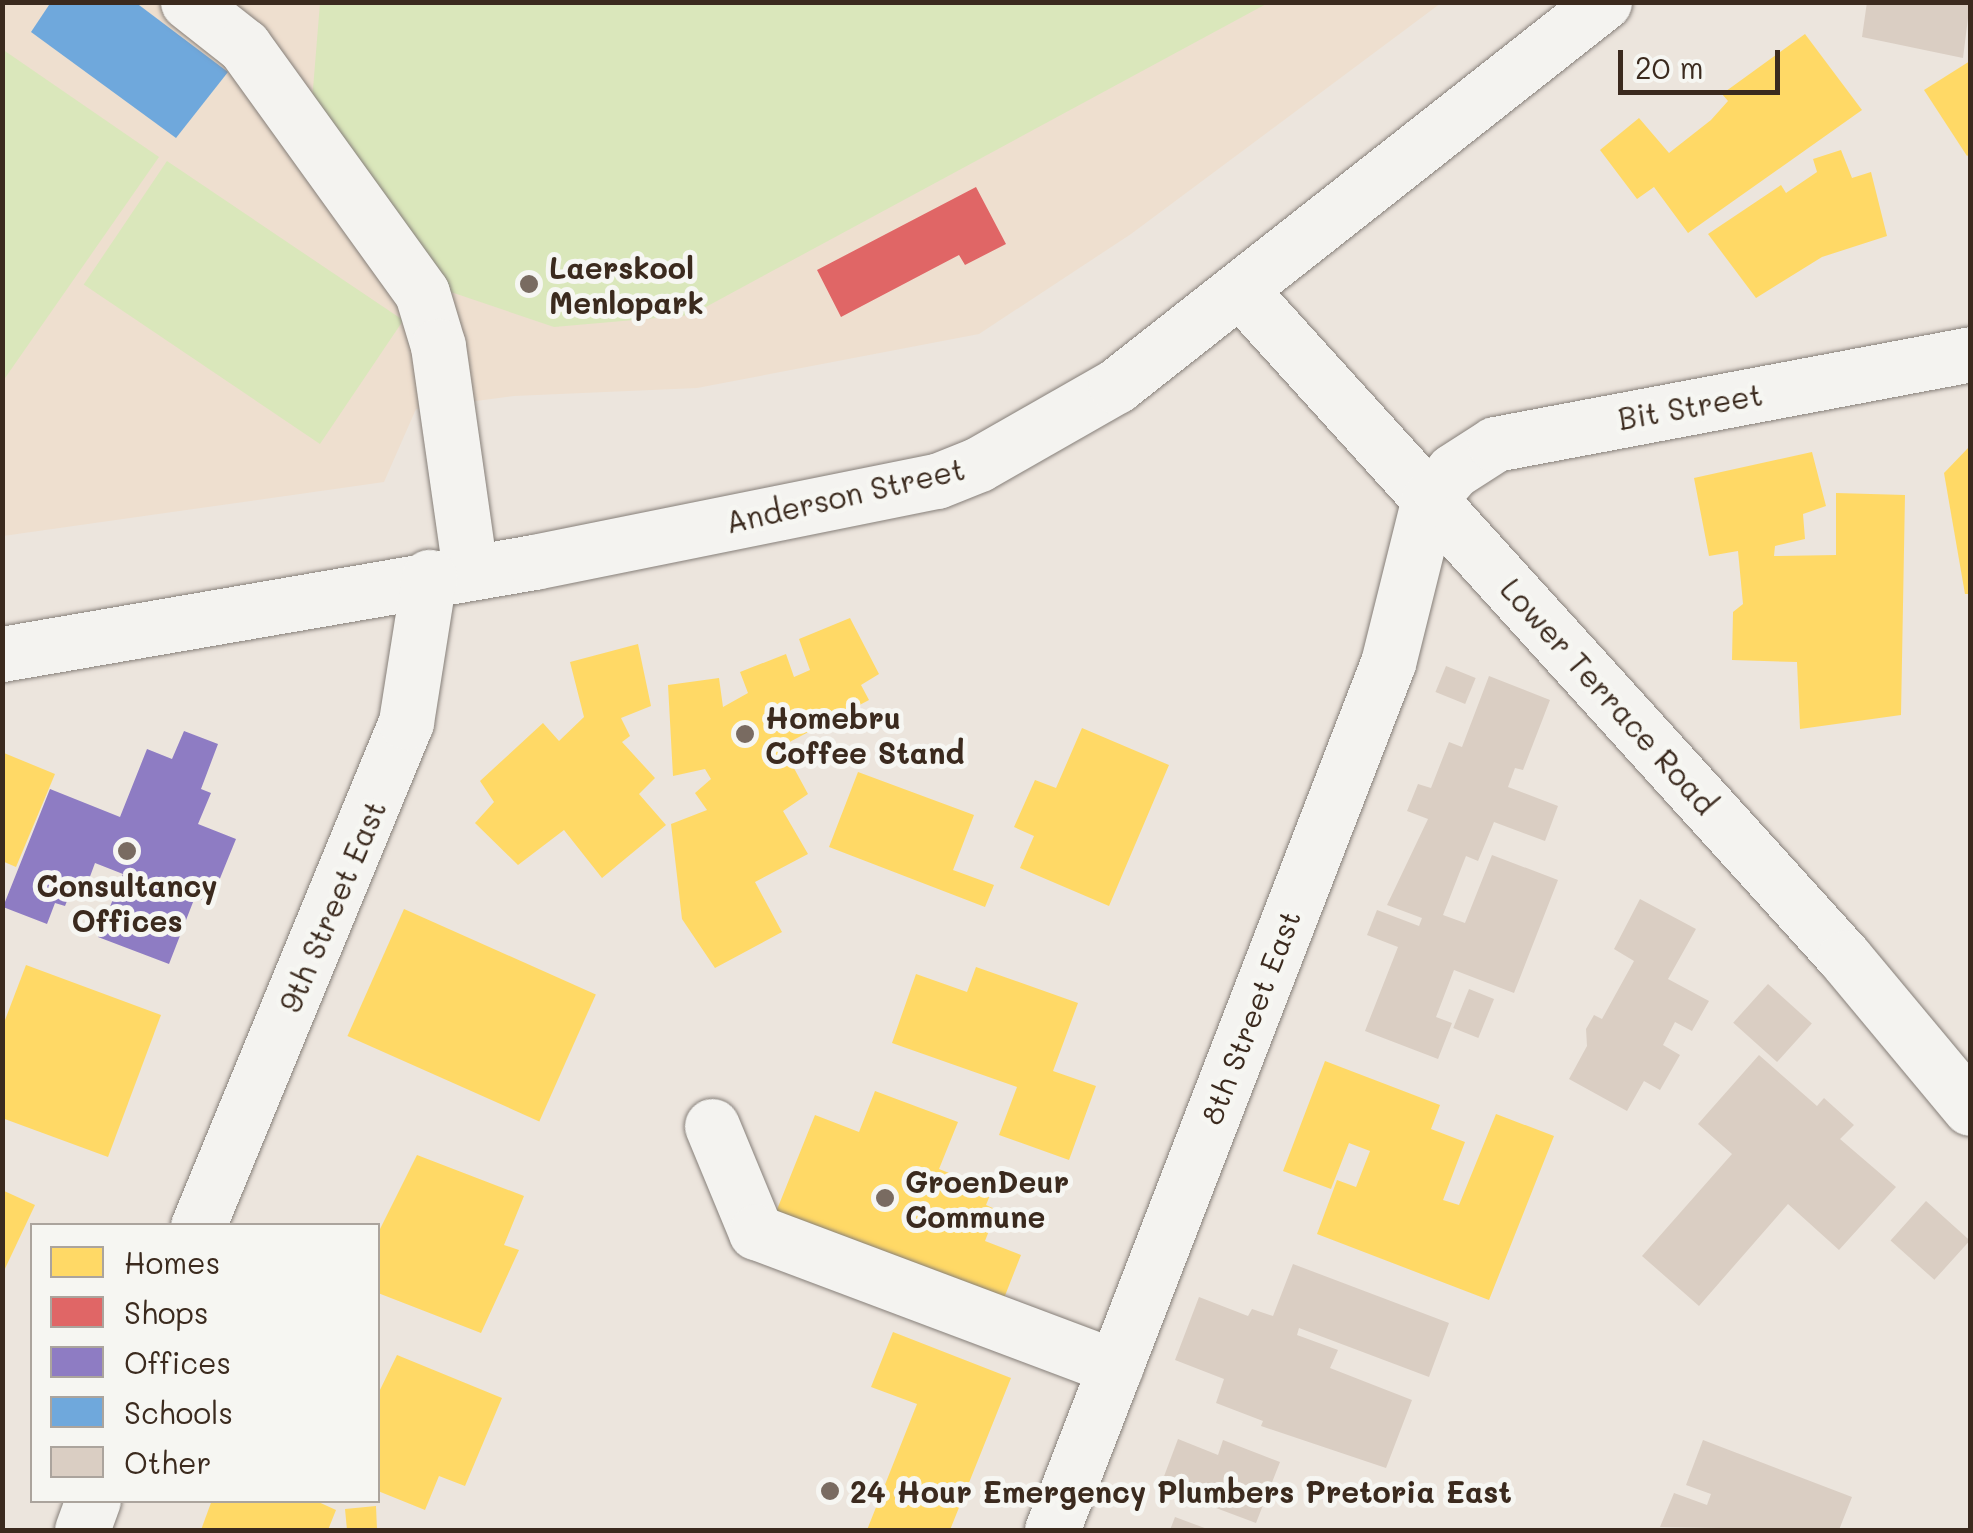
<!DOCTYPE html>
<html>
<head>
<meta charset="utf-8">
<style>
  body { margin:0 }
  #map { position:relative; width:1973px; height:1533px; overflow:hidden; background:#ece5dd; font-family:Mali,sans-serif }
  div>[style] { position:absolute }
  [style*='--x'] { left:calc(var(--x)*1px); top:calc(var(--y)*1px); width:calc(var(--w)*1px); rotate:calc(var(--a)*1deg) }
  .built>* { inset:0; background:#eedfcf }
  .green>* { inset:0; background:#dae7bb; transform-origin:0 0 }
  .homes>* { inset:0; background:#ffd966; transform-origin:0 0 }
  .shops>* { inset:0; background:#e06666 }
  .offices>* { inset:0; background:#8e7cc3 }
  .schools>* { inset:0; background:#6fa8dc }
  .building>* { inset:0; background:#dacec3; transform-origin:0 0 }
  .roads { filter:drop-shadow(0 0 2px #867f79) drop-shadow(0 0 2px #867f79) }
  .minor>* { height:55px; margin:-27.5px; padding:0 27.5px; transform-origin:27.5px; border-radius:27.5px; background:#f4f3f0 }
  .dots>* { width:28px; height:28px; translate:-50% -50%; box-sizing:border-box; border:5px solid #f6f6f2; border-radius:50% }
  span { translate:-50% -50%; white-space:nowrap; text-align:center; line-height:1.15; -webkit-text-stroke:10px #f6f6f2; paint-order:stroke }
  .poi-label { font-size:30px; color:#3b2a1e; font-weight:700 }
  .left { translate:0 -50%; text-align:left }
  .street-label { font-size:30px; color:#3b2a1e }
  .frame { position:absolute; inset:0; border:5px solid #3b2a1e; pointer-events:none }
  .legend { position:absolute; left:30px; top:1223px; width:350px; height:280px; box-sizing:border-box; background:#f6f6f2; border:2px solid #aba49d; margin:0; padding:12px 18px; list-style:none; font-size:30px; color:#3b2a1e }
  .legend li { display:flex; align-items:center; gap:20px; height:50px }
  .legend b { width:50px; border:2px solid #aba49d }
  .scale { position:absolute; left:1618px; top:50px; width:162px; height:45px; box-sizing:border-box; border:5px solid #3b2a1e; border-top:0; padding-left:12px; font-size:30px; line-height:35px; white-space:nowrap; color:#3b2a1e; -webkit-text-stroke:8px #f6f6f2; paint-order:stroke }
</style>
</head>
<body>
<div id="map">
  <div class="built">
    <div style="clip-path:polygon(2px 3px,1441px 3px,1131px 234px,979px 334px,697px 388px,514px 396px,416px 409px,384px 482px,3px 536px)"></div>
  </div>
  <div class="green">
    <div style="clip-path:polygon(320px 3px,1268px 3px,691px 315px,554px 327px,436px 287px,312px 101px)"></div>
    <div style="clip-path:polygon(2px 49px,159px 157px,3px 381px,2px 381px)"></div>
    <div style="left:167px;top:161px;width:285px;height:149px;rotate:34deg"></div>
  </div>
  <div class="homes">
    <div style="clip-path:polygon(1805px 34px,1862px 110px,1688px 233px,1654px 187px,1637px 199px,1600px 150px,1639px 118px,1669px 153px,1711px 120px,1728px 101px,1722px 94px)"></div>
    <div style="clip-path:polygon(1970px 61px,1970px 154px,1967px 156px,1924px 90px)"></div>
    <div style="clip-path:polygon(1841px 150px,1852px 178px,1871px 172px,1887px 236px,1822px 257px,1756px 298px,1708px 234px,1781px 185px,1786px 193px,1817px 172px,1813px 159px)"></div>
    <div style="clip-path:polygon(1970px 446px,1970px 594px,1965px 594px,1944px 473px)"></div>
    <div style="clip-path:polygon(1812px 452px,1826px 506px,1803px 514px,1805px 539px,1775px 546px,1774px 556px,1836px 555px,1836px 493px,1905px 495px,1901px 715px,1800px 729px,1797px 662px,1732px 660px,1733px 612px,1743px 604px,1738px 551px,1709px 556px,1694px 478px)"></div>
    <div style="clip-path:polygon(850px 618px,879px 674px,861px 685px,869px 700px,782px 746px,808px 794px,783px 811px,808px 854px,755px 882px,782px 932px,715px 968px,682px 919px,671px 824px,707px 810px,695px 793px,711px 779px,705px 769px,673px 776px,668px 685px,719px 678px,723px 707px,748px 693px,740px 672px,786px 654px,794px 677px,810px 670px,799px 639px)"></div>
    <div style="clip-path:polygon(638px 644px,651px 706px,621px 718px,630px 736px,622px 742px,655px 778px,639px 794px,666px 825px,602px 878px,564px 830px,518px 865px,475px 823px,494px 802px,480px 781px,543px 723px,559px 741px,584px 717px,570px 662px)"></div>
    <div style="clip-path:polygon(1082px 728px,1169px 765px,1109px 906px,1020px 868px,1034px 836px,1014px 827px,1035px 780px,1056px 788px)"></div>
    <div style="clip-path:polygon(4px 753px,55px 774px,16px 867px,2px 861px)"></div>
    <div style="clip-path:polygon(858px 772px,974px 815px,953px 870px,994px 885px,985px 907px,829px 847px)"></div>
    <div style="left:404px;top:909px;width:210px;height:139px;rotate:24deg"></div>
    <div style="clip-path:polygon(26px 965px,161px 1015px,108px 1157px,2px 1118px,2px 1028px)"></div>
    <div style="clip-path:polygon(976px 967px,1078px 1003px,1053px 1071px,1096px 1086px,1069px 1160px,999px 1135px,1017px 1087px,892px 1043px,916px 974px,967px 992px)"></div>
    <div style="clip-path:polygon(1325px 1061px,1440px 1105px,1431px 1129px,1465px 1142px,1443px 1200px,1459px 1205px,1496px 1114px,1554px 1136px,1489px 1300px,1317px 1234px,1337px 1180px,1356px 1187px,1370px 1151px,1349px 1143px,1331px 1189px,1283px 1171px)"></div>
    <div style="clip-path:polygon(875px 1091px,958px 1122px,939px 1169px,992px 1190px,986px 1205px,997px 1210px,985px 1241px,1021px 1255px,997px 1316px,770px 1227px,815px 1115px,859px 1132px)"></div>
    <div style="clip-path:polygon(417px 1155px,524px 1196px,504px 1245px,519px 1250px,481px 1333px,378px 1293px,378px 1233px)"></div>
    <div style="clip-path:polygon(2px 1190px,35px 1205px,2px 1275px)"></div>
    <div style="clip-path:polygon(893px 1332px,1011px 1378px,950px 1530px,867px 1530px,917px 1404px,871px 1387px)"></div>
    <div style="clip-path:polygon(397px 1355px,502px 1398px,465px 1486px,439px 1476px,425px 1510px,378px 1491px,378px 1394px)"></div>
    <div style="clip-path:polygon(212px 1500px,314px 1500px,336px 1510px,328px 1530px,201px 1530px)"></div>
    <div style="clip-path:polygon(376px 1506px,377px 1530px,347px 1530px,345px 1509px)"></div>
  </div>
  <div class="shops">
    <div style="clip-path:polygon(976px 187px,1006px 244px,965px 265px,959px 255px,841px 317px,817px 270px)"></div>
  </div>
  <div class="offices">
    <div style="clip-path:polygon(184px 731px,218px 744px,201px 789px,211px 793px,198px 824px,236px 839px,210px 903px,195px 897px,169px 964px,98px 937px,123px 874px,95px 863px,81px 901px,69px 896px,65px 906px,55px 903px,47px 924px,3px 907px,50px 789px,120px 817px,147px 749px,172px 759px)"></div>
  </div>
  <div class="schools">
    <div style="clip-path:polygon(51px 2px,135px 2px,228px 72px,176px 138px,31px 32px)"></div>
  </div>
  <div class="building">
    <div style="clip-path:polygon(1867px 2px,1970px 2px,1963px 58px,1862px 37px)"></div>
    <div style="left:1446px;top:666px;width:32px;height:28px;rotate:22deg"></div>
    <div style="clip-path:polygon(1489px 676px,1550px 700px,1523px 770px,1515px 768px,1508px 787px,1558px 806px,1545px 841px,1494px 822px,1478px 861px,1466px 856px,1443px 915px,1465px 923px,1492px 855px,1558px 880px,1514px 993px,1454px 970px,1436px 1017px,1452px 1023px,1438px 1059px,1365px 1031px,1398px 947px,1367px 935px,1377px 910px,1419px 926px,1422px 918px,1387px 905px,1428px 819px,1407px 811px,1418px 784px,1431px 788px,1449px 742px,1462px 747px)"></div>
    <div style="clip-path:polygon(1640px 899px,1696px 929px,1668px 979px,1709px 1001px,1692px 1031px,1675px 1022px,1663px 1045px,1680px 1055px,1660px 1090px,1644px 1081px,1627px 1111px,1569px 1079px,1587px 1046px,1586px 1029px,1594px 1015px,1602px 1019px,1634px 961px,1614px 949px)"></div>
    <div style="left:1768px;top:984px;width:59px;height:52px;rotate:42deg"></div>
    <div style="left:1469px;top:989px;width:27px;height:42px;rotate:22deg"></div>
    <div style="clip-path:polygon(1759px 1055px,1817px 1106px,1824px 1098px,1854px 1125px,1840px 1139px,1896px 1187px,1839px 1250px,1788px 1204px,1699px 1306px,1642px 1256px,1732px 1154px,1698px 1124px)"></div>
    <div style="left:1926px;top:1201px;width:59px;height:53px;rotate:42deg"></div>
    <div style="clip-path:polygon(1293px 1264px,1449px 1323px,1429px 1377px,1299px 1328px,1297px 1335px,1338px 1350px,1330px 1368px,1412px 1400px,1386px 1468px,1261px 1426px,1263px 1421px,1216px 1403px,1224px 1379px,1175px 1360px,1199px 1297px,1248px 1316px,1252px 1309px,1273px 1316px)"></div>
    <div style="clip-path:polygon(1178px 1439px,1218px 1455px,1223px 1440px,1280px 1462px,1256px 1523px,1160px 1487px)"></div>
    <div style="clip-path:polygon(1703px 1440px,1852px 1497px,1839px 1530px,1660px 1527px,1674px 1493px,1707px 1505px,1711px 1494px,1686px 1485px)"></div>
    <div style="clip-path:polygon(1175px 1517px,1210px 1530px,1170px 1530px)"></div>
  </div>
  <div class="roads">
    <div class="minor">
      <div style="--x:188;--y:2;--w:71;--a:38.2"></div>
      <div style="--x:244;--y:46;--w:304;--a:54.2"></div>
      <div style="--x:422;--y:293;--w:55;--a:73.2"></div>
      <div style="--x:438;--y:346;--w:227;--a:81.9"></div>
      <div style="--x:1240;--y:290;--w:901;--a:47.83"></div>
      <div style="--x:1845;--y:958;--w:195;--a:50.2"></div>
      <div style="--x:2;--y:654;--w:540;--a:-9.81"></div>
      <div style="--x:534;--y:562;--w:411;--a:-11.4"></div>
      <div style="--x:937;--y:481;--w:45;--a:-22"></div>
      <div style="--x:979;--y:464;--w:158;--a:-29.7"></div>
      <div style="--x:1116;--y:386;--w:621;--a:-38.2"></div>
      <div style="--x:712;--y:1126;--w:115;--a:67.5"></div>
      <div style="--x:756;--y:1232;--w:384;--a:20.6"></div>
      <div style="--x:198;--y:1226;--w:545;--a:-67.57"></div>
      <div style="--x:406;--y:722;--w:147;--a:-81"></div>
      <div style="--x:82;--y:1530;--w:32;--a:-70"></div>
      <div style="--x:1052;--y:1530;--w:930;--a:-68.82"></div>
      <div style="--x:1388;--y:663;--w:169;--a:-76"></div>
      <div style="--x:1429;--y:499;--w:37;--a:-49"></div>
      <div style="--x:1453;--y:471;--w:50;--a:-32.7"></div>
      <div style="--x:1495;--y:444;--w:483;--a:-10.7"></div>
    </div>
  </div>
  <div class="dots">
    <div style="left:529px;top:284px;background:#796b61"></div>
    <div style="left:745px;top:734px;background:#796b61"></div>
    <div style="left:127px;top:851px;background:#796b61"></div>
    <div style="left:885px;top:1198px;background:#796b61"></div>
    <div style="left:830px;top:1491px;background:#796b61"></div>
  </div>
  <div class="poi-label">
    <span class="left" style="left:549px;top:284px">Laerskool<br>Menlopark</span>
    <span class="left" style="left:765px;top:734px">Homebru<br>Coffee Stand</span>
    <span style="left:127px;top:902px">Consultancy<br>Offices</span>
    <span class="left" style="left:905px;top:1198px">GroenDeur<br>Commune</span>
    <span class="left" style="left:850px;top:1491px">24 Hour Emergency Plumbers Pretoria East</span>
  </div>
  <div class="street-label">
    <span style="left:1690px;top:406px;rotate:-10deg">Bit Street</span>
    <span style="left:845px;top:495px;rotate:-13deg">Anderson Street</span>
    <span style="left:1609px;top:696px;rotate:48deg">Lower Terrace Road</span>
    <span style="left:332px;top:906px;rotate:-67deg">9th Street East</span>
    <span style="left:1250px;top:1017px;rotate:-69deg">8th Street East</span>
  </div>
  <div class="frame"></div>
  <ul class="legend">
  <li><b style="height:28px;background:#ffd966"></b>Homes</li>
  <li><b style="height:28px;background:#e06666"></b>Shops</li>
  <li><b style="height:28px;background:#8e7cc3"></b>Offices</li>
  <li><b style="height:28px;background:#6fa8dc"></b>Schools</li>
  <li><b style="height:28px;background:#dacec3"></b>Other</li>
  </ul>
  <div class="scale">20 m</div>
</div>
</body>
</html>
